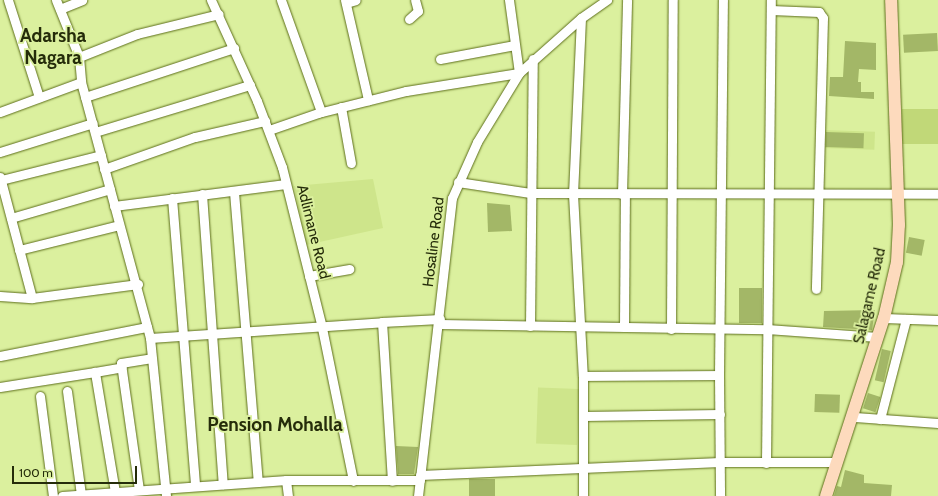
<!DOCTYPE html>
<html>
<head>
<meta charset="utf-8">
<style>
  body { margin:0 }
  #map { position:relative; width:938px; height:496px; overflow:hidden; background:#dbf09e; font-family:Cabin,sans-serif }
  div>[style] { position:absolute }
  [style*='--x'] { left:calc(var(--x)*1px); top:calc(var(--y)*1px); width:calc(var(--w)*1px); rotate:calc(var(--a)*1deg) }
  .built>* { inset:0; background:#cee58b; transform-origin:0 0 }
  .green>* { inset:0; background:#c1d878; transform-origin:0 0 }
  .building>* { inset:0; background:#a3b767; transform-origin:0 0 }
  .roads { filter:drop-shadow(0 0 1px #5d6e1b) drop-shadow(0 0 1px #5d6e1b) }
  .minor>* { height:9px; margin:-4.5px; padding:0 4.5px; transform-origin:4.5px; border-radius:4.5px; background:#fff }
  .major>* { height:12px; margin:-6px; padding:0 6px; transform-origin:6px; border-radius:6px; background:#fddabd }
  span { translate:-50% -50%; white-space:nowrap; text-align:center; line-height:1.15; -webkit-text-stroke:3.5px #dbf09e; paint-order:stroke }
  .street-label { font-size:15px; color:#252c0a }
  .district-label { font-size:19px; color:#252c0a; font-weight:700 }
  .scale { position:absolute; left:12px; top:466px; width:125px; height:18px; box-sizing:border-box; border:2px solid #252c0a; border-top:0; padding-left:5px; font-size:12px; line-height:14px; white-space:nowrap; color:#252c0a; -webkit-text-stroke:3px #dbf09e; paint-order:stroke }
</style>
</head>
<body>
<div id="map">
  <div class="built">
    <div style="left:823px;top:130px;width:52px;height:18px;rotate:2deg"></div>
    <div style="clip-path:polygon(373px 179px,383px 228px,306px 245px,294px 186px)"></div>
    <div style="left:579px;top:389px;width:56px;height:41px;rotate:92deg"></div>
  </div>
  <div class="green">
    <div style="left:938px;top:109px;width:35px;height:36px;rotate:90deg"></div>
  </div>
  <div class="building">
    <div style="left:937px;top:33px;width:18px;height:34px;rotate:87deg"></div>
    <div style="clip-path:polygon(845px 41px,876px 43px,876px 70px,859px 69px,858px 82px,861px 82px,861px 92px,874px 92px,874px 99px,829px 96px,830px 77px,843px 77px)"></div>
    <div style="left:826px;top:132px;width:38px;height:15px;rotate:2deg"></div>
    <div style="clip-path:polygon(487px 203px,510px 205px,512px 231px,488px 232px)"></div>
    <div style="left:909px;top:237px;width:16px;height:16px;rotate:11deg"></div>
    <div style="left:739px;top:288px;width:23px;height:35px"></div>
    <div style="clip-path:polygon(875px 310px,872px 330px,823px 327px,824px 311px)"></div>
    <div style="left:882px;top:349px;width:9px;height:32px;rotate:13deg"></div>
    <div style="left:868px;top:393px;width:13px;height:16px;rotate:18deg"></div>
    <div style="left:815px;top:394px;width:25px;height:18px;rotate:2deg"></div>
    <div style="clip-path:polygon(396px 446px,418px 447px,414px 474px,398px 474px)"></div>
    <div style="clip-path:polygon(845px 470px,864px 475px,864px 483px,892px 485px,891px 496px,834px 496px,837px 486px,841px 487px)"></div>
    <div style="left:469px;top:479px;width:26px;height:17px"></div>
  </div>
  <div class="roads">
    <div class="minor">
      <div style="--x:8;--y:0;--w:102;--a:72.3"></div>
      <div style="--x:56;--y:0;--w:61;--a:68"></div>
      <div style="--x:79;--y:57;--w:25;--a:85"></div>
      <div style="--x:81;--y:82;--w:265;--a:74.9"></div>
      <div style="--x:150;--y:338;--w:159;--a:84.2"></div>
      <div style="--x:211;--y:0;--w:111;--a:65.5"></div>
      <div style="--x:257;--y:101;--w:71;--a:69.3"></div>
      <div style="--x:282;--y:167;--w:166;--a:76"></div>
      <div style="--x:322;--y:328;--w:156;--a:78.5"></div>
      <div style="--x:281;--y:0;--w:119;--a:70.3"></div>
      <div style="--x:345;--y:0;--w:103;--a:77"></div>
      <div style="--x:346;--y:3;--w:10;--a:-17"></div>
      <div style="--x:60;--y:9;--w:24;--a:-22"></div>
      <div style="--x:771;--y:10;--w:48;--a:2.4"></div>
      <div style="--x:819;--y:12;--w:7;--a:56"></div>
      <div style="--x:823;--y:18;--w:271;--a:91.5"></div>
      <div style="--x:581;--y:18;--w:176;--a:92.6"></div>
      <div style="--x:573;--y:194;--w:182;--a:86.9"></div>
      <div style="--x:583;--y:376;--w:120;--a:90"></div>
      <div style="--x:409;--y:19;--w:12;--a:-42"></div>
      <div style="--x:418;--y:11;--w:11;--a:-105"></div>
      <div style="--x:79;--y:57;--w:62;--a:-21.6"></div>
      <div style="--x:137;--y:34;--w:84;--a:-13.7"></div>
      <div style="--x:440;--y:59;--w:76;--a:-10.6"></div>
      <div style="--x:85;--y:97;--w:157;--a:-18.2"></div>
      <div style="--x:341;--y:107;--w:57;--a:79.9"></div>
      <div style="--x:0;--y:112;--w:86;--a:-20.3"></div>
      <div style="--x:269;--y:130;--w:52;--a:-19.1"></div>
      <div style="--x:318;--y:113;--w:91;--a:-14"></div>
      <div style="--x:406;--y:91;--w:114;--a:-9.1"></div>
      <div style="--x:519;--y:73;--w:74;--a:-97.8"></div>
      <div style="--x:95;--y:132;--w:162;--a:-16.9"></div>
      <div style="--x:0;--y:152;--w:97;--a:-17.3"></div>
      <div style="--x:104;--y:169;--w:96;--a:-19.4"></div>
      <div style="--x:195;--y:137;--w:72;--a:-12.9"></div>
      <div style="--x:0;--y:177;--w:125;--a:75.2"></div>
      <div style="--x:1;--y:180;--w:103;--a:-14"></div>
      <div style="--x:458;--y:182;--w:73;--a:8.7"></div>
      <div style="--x:530;--y:193;--w:408;--a:0.1"></div>
      <div style="--x:234;--y:192;--w:291;--a:85.3"></div>
      <div style="--x:202;--y:194;--w:291;--a:85.9"></div>
      <div style="--x:622;--y:194;--w:194;--a:-88.5"></div>
      <div style="--x:172;--y:198;--w:289;--a:85.4"></div>
      <div style="--x:114;--y:206;--w:173;--a:-7.3"></div>
      <div style="--x:11;--y:218;--w:103;--a:-16.3"></div>
      <div style="--x:19;--y:250;--w:103;--a:-14"></div>
      <div style="--x:309;--y:276;--w:41;--a:-9.9"></div>
      <div style="--x:0;--y:296;--w:32;--a:4"></div>
      <div style="--x:32;--y:298;--w:107;--a:-7.5"></div>
      <div style="--x:884;--y:318;--w:54;--a:2.1"></div>
      <div style="--x:382;--y:322;--w:58;--a:-3"></div>
      <div style="--x:439;--y:324;--w:328;--a:0.9"></div>
      <div style="--x:767;--y:329;--w:111;--a:4.1"></div>
      <div style="--x:530;--y:326;--w:267;--a:-89.4"></div>
      <div style="--x:624;--y:327;--w:133;--a:-89.6"></div>
      <div style="--x:671;--y:329;--w:329;--a:-89.7"></div>
      <div style="--x:150;--y:338;--w:233;--a:-3.9"></div>
      <div style="--x:382;--y:322;--w:159;--a:86.4"></div>
      <div style="--x:0;--y:356;--w:150;--a:-11.2"></div>
      <div style="--x:719;--y:375;--w:375;--a:-89.4"></div>
      <div style="--x:583;--y:376;--w:136;--a:-0.4"></div>
      <div style="--x:719;--y:375;--w:121;--a:89.5"></div>
      <div style="--x:0;--y:387;--w:96;--a:-9"></div>
      <div style="--x:67;--y:391;--w:105;--a:82.3"></div>
      <div style="--x:40;--y:396;--w:101;--a:82.6"></div>
      <div style="--x:584;--y:416;--w:136;--a:-0.8"></div>
      <div style="--x:855;--y:417;--w:83;--a:4.1"></div>
      <div style="--x:880;--y:419;--w:103;--a:-75.4"></div>
      <div style="--x:766;--y:463;--w:463;--a:-89.4"></div>
      <div style="--x:420;--y:475;--w:300;--a:-2.5"></div>
      <div style="--x:720;--y:462;--w:117;--a:0"></div>
      <div style="--x:286;--y:480;--w:16;--a:83"></div>
      <div style="--x:139;--y:490;--w:128;--a:-98.1"></div>
      <div style="--x:121;--y:363;--w:31;--a:-9"></div>
      <div style="--x:115;--y:492;--w:122;--a:-99.5"></div>
      <div style="--x:95;--y:372;--w:27;--a:-10"></div>
      <div style="--x:62;--y:496;--w:225;--a:-4.1"></div>
      <div style="--x:286;--y:480;--w:134;--a:0"></div>
      <div style="--x:418;--y:496;--w:300;--a:-83.5"></div>
      <div style="--x:452;--y:198;--w:61;--a:-65.9"></div>
      <div style="--x:477;--y:142;--w:81;--a:-58.7"></div>
      <div style="--x:519;--y:73;--w:83;--a:-41.6"></div>
      <div style="--x:581;--y:18;--w:32;--a:-35"></div>
    </div>
    <div class="major">
      <div style="--x:826;--y:496;--w:187;--a:-72"></div>
      <div style="--x:884;--y:318;--w:57;--a:-76.9"></div>
      <div style="--x:897;--y:262;--w:37;--a:-87"></div>
      <div style="--x:899;--y:225;--w:225;--a:-92"></div>
    </div>
  </div>
  <div class="street-label">
    <span style="left:313px;top:232px;rotate:76deg">Adlimane Road</span>
    <span style="left:434px;top:242px;rotate:-83deg">Hosaline Road</span>
    <span style="left:870px;top:296px;rotate:-77deg">Salagame Road</span>
  </div>
  <div class="district-label">
    <span style="left:53px;top:47px">Adarsha<br>Nagara</span>
    <span style="left:275px;top:425px">Pension Mohalla</span>
  </div>
  <div class="scale">100 m</div>
</div>
</body>
</html>
